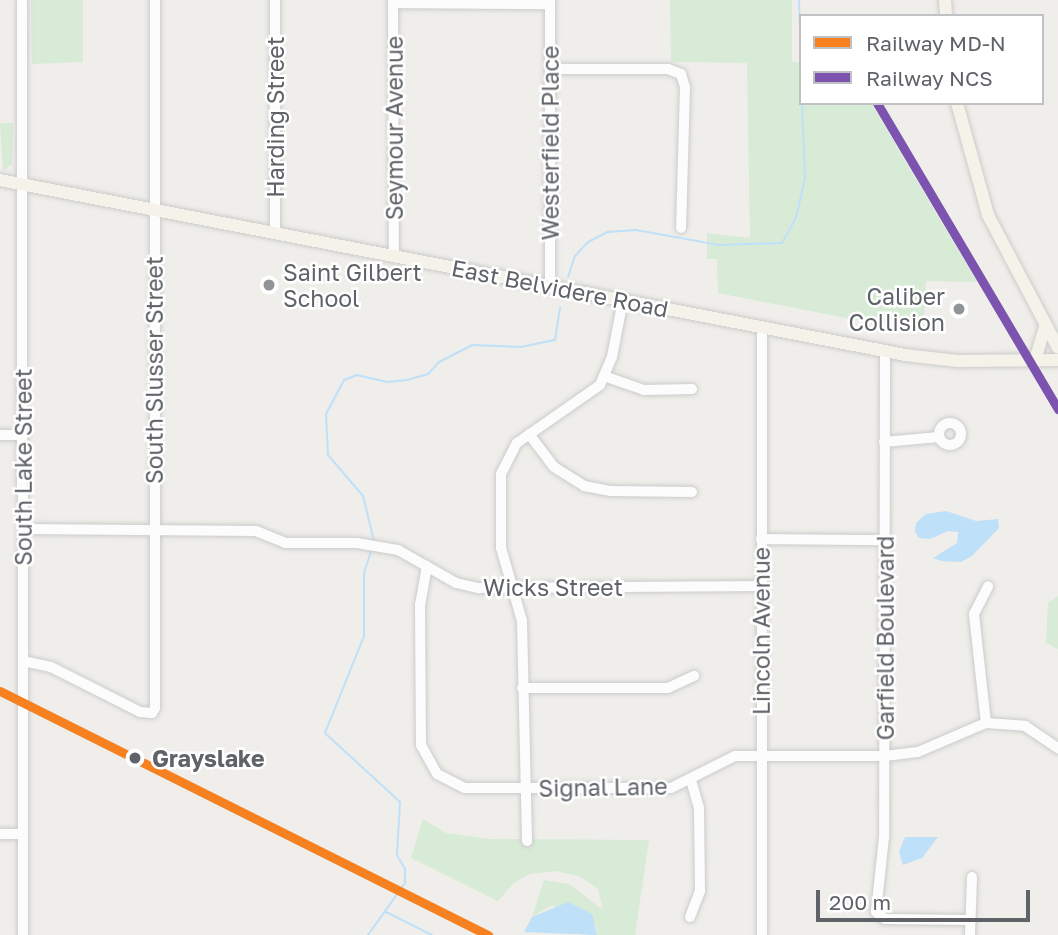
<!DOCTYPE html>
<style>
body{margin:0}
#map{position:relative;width:1058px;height:935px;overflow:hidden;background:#efeeea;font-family:"Golos Text",sans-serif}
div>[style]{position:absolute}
.green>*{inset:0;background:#d8ebd6}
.water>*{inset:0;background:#bfe0f9}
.stream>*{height:2px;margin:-1px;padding:0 1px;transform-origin:1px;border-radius:1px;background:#bfe0f9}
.roads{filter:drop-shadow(0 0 2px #cbcccc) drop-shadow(0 0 2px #cbcccc)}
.minor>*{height:10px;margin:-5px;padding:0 5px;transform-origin:5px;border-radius:5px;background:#fdfcfc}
.minor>.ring{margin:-5px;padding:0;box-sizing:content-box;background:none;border:10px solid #fdfcfc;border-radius:50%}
.major>*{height:12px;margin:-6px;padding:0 6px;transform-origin:6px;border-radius:6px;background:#f4f2e9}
.rail-1>*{height:9px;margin:-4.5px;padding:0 4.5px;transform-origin:4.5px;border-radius:4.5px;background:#f78021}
.rail-2>*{height:9px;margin:-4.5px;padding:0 4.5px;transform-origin:4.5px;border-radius:4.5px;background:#7c53af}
.dots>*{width:19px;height:19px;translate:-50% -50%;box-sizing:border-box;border:4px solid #fff;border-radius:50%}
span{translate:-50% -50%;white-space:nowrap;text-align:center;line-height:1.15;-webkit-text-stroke:5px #fff;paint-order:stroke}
.street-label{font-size:23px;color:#5f6368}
.poi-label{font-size:23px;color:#5f6368}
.left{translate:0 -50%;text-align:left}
.right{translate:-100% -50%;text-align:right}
.stop-label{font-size:23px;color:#5f6368;font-weight:700}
.legend{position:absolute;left:799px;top:14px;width:245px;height:91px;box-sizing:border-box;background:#fff;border:2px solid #bfc1c3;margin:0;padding:9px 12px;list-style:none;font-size:21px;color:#5f6368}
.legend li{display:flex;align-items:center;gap:14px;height:35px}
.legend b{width:35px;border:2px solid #bfc1c3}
.scale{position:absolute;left:816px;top:890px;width:214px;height:32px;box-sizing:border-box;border:4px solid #5f6368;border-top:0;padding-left:9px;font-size:21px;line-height:24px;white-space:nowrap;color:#5f6368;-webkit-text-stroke:5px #fff;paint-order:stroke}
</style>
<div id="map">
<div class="green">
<div style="clip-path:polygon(31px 0,83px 0,83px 62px,32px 64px)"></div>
<div style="clip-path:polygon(670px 0,792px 0,792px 62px,801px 62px,801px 103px,871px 103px,977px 282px,926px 281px,923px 333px,718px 293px,717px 259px,707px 259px,707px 233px,750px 238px,747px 63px,671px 62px)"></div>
<div style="clip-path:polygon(0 123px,13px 123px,12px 164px,3px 171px)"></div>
<div style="clip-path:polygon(1058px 596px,1058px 649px,1046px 643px,1048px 603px)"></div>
<div style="clip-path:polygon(423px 819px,446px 833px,489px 839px,649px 840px,635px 935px,597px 935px,596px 926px,552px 905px,532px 917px,544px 880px,569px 884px,603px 910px,598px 889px,579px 876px,555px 871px,530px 874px,514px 883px,498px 901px,411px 858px)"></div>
</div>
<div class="water">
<div style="clip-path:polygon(946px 511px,976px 521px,998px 519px,999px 528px,972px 556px,961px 562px,942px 561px,933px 558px,957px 543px,958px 532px,948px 531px,930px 539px,919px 538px,915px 532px,916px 523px,926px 514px)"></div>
<div style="clip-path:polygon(905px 837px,938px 837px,922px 858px,903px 865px,899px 852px)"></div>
<div style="clip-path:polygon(568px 902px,592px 914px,597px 935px,524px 932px,532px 917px)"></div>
</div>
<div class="stream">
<div style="left:799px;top:0;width:53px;rotate:87.8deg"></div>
<div style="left:568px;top:277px;width:22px;rotate:-72deg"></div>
<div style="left:575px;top:256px;width:19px;rotate:-47deg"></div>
<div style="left:588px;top:242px;width:22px;rotate:-27deg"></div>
<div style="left:608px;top:232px;width:28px;rotate:-4deg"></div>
<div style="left:636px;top:230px;width:84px;rotate:10.2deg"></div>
<div style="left:719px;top:245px;width:63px;rotate:-1.8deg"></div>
<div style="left:782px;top:243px;width:29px;rotate:-61deg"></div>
<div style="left:796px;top:218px;width:41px;rotate:-77.3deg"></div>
<div style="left:805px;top:178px;width:75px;rotate:-92.3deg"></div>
<div style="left:374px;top:541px;width:46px;rotate:-103.7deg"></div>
<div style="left:363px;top:496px;width:54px;rotate:-130.5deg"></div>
<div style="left:328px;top:455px;width:41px;rotate:-92.8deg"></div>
<div style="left:326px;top:414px;width:38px;rotate:-62deg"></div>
<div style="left:344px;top:380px;width:14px;rotate:-21deg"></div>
<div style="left:357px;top:375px;width:31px;rotate:13deg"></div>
<div style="left:387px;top:382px;width:20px;rotate:-6deg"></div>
<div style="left:407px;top:380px;width:22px;rotate:-16deg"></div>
<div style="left:428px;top:374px;width:16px;rotate:-47deg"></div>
<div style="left:439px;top:362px;width:38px;rotate:-27deg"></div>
<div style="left:473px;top:345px;width:48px;rotate:2.4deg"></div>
<div style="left:521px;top:347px;width:35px;rotate:-12deg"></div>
<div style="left:555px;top:340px;width:33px;rotate:-81deg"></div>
<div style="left:386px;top:912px;width:51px;rotate:26.6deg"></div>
<div style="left:368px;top:935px;width:64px;rotate:-54.6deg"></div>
<div style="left:405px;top:883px;width:14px;rotate:-90deg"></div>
<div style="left:405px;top:869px;width:16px;rotate:-120deg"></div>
<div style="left:397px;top:855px;width:53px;rotate:-86.8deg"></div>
<div style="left:400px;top:802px;width:102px;rotate:-137.4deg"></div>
<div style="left:325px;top:733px;width:105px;rotate:-68.1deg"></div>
<div style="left:364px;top:636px;width:63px;rotate:-90deg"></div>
<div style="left:364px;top:573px;width:23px;rotate:-72deg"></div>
</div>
<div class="roads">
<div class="minor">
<div style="left:22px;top:0;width:935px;rotate:89.94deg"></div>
<div style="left:275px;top:0;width:233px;rotate:90deg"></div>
<div style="left:393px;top:0;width:256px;rotate:89.8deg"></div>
<div style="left:550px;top:0;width:286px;rotate:90deg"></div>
<div style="left:393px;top:3px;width:157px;rotate:0.4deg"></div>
<div style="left:550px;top:69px;width:118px"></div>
<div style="left:668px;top:69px;width:14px;rotate:21deg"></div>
<div style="left:681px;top:74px;width:14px;rotate:73deg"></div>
<div style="left:685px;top:87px;width:141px;rotate:91.6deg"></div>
<div style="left:885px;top:352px;width:485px;rotate:90.1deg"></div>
<div style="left:884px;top:837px;width:75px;rotate:96.1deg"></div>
<div style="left:876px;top:912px;width:11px;rotate:38deg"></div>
<div style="left:885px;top:919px;width:85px;rotate:0.7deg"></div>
<div style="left:604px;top:376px;width:42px;rotate:19.3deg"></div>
<div style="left:644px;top:390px;width:48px;rotate:-1.2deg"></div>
<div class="ring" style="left:939px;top:423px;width:12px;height:12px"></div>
<div style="left:529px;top:434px;width:41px;rotate:52.9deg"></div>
<div style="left:554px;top:467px;width:36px;rotate:32deg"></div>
<div style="left:584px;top:486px;width:26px;rotate:11deg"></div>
<div style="left:610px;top:491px;width:82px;rotate:0.7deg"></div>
<div style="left:0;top:435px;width:23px"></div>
<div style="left:884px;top:442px;width:55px;rotate:-5.2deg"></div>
<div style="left:23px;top:529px;width:233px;rotate:0.5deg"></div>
<div style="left:256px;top:531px;width:31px;rotate:22deg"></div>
<div style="left:285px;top:543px;width:72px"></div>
<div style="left:357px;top:543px;width:42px;rotate:9.7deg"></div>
<div style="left:398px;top:550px;width:67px;rotate:29.6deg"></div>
<div style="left:456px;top:583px;width:23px;rotate:13deg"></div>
<div style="left:478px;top:588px;width:283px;rotate:-0.4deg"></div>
<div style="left:761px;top:539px;width:124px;rotate:0.5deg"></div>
<div style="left:427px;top:566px;width:39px;rotate:100deg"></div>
<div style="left:420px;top:604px;width:141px;rotate:89.6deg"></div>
<div style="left:421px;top:745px;width:33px;rotate:61deg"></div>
<div style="left:437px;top:774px;width:31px;rotate:27deg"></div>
<div style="left:465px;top:788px;width:206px"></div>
<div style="left:671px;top:788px;width:72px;rotate:-26.6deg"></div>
<div style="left:735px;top:756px;width:150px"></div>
<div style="left:885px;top:756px;width:33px;rotate:-7deg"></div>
<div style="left:918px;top:752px;width:74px;rotate:-23.1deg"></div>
<div style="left:986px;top:723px;width:39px;rotate:4deg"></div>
<div style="left:1025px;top:726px;width:40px;rotate:34deg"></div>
<div style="left:23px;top:661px;width:29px;rotate:12deg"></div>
<div style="left:51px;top:667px;width:100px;rotate:26.8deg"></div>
<div style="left:140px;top:712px;width:12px;rotate:5deg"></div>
<div style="left:152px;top:713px;width:6px;rotate:-59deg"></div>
<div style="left:155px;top:708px;width:708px;rotate:-90deg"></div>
<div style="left:522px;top:688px;width:146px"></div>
<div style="left:668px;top:688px;width:29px;rotate:-25deg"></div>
<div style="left:986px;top:723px;width:110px;rotate:-96.3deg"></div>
<div style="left:974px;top:614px;width:31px;rotate:-63deg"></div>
<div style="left:0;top:834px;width:23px"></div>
<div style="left:527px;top:841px;width:220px;rotate:-91.3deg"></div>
<div style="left:522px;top:621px;width:76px;rotate:-106deg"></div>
<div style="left:501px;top:548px;width:74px;rotate:-90deg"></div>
<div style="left:501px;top:474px;width:35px;rotate:-63deg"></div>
<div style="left:517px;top:443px;width:101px;rotate:-34.9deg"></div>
<div style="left:600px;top:385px;width:30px;rotate:-67deg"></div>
<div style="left:612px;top:357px;width:58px;rotate:-79.1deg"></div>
<div style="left:690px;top:917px;width:28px;rotate:-69deg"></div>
<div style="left:700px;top:891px;width:83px;rotate:-90.7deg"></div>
<div style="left:699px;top:808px;width:29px;rotate:-106deg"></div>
<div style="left:762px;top:935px;width:608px;rotate:-90deg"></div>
<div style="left:970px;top:935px;width:58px;rotate:-88deg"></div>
</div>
<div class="major">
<div style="left:945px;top:0;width:16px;rotate:86deg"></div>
<div style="left:957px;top:103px;width:116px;rotate:74.5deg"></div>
<div style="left:988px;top:215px;width:150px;rotate:62.2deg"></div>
<div style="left:0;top:180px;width:922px;rotate:10.94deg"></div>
<div style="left:905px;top:355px;width:53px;rotate:6.5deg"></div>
<div style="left:958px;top:361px;width:100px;rotate:-0.6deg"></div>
<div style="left:1035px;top:360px;width:34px;rotate:-73deg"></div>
</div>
</div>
<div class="rail-1">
<div style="left:0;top:691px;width:546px;rotate:26.57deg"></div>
</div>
<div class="rail-2">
<div style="left:877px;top:103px;width:356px;rotate:59.4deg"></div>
</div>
<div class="dots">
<div style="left:269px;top:285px;background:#919496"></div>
<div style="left:959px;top:309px;background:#919496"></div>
<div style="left:135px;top:758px;background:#5f6368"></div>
</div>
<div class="street-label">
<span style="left:275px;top:117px;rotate:-90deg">Harding Street</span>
<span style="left:394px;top:128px;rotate:-90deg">Seymour Avenue</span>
<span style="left:550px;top:143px;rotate:-90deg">Westerfield Place</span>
<span style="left:560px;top:288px;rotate:11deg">East Belvidere Road</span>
<span style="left:154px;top:370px;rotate:-90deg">South Slusser Street</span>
<span style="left:23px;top:467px;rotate:-90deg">South Lake Street</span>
<span style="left:553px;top:587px">Wicks Street</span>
<span style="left:761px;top:631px;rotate:-90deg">Lincoln Avenue</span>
<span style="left:885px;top:638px;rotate:-90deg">Garfield Boulevard</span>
<span style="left:603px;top:787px;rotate:-1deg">Signal Lane</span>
</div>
<div class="poi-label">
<span class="left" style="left:283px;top:285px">Saint Gilbert<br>School</span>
<span class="right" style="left:945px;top:309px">Caliber<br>Collision</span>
</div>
<div class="stop-label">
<span class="left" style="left:152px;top:758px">Grayslake</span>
</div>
<ul class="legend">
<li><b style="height:9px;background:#f78021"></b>Railway MD-N</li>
<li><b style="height:9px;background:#7c53af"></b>Railway NCS</li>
</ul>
<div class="scale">200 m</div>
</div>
